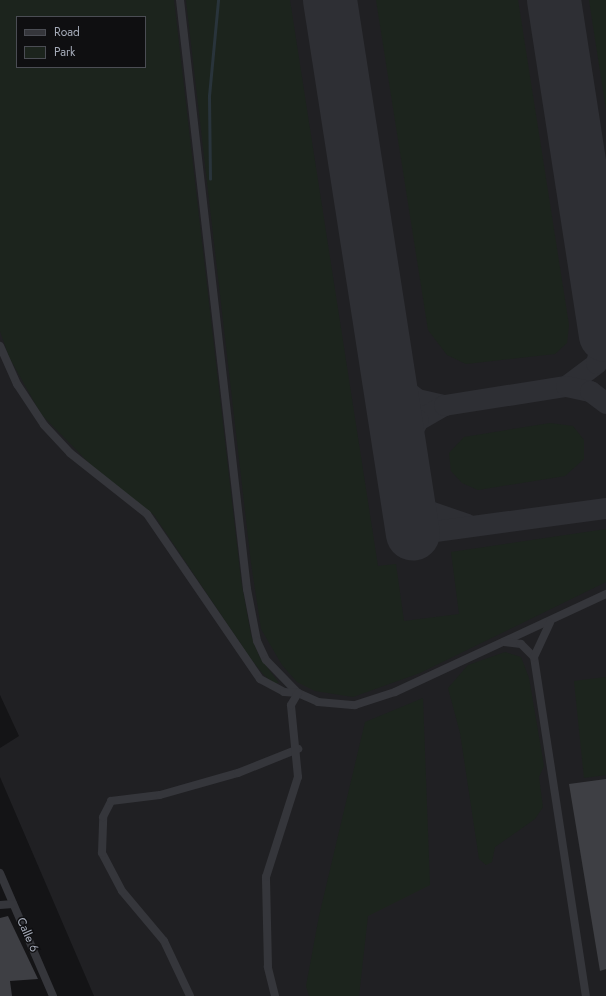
<!DOCTYPE html>
<style>
body{margin:0}
#map{position:relative;width:606px;height:996px;overflow:hidden;background:#141416;font-family:Jost,sans-serif}
div>[style]{position:absolute}
.built>*{inset:0;background:#202023}
.green>*{inset:0;background:#1c241d}
.stream>*{height:2.5px;margin:-1.25px;padding:0 1.25px;transform-origin:1.25px;border-radius:1.25px;background:#29343b}
.taxiway>*{height:21px;margin:-10.5px;padding:0 10.5px;transform-origin:10.5px;border-radius:10.5px;background:#2e2f34}
.runway>*{height:54px;margin:-27px;padding:0 27px;transform-origin:27px;border-radius:27px;background:#2e2f34}
.building>*{inset:0;background:#3e3f44}
.minor>*{height:8px;margin:-4px;padding:0 4px;transform-origin:4px;border-radius:4px;background:#35363b}
span{translate:-50% -50%;white-space:nowrap;text-align:center;line-height:1.15;-webkit-text-stroke:3px #0f0f11;paint-order:stroke}
.street-label{font-size:12px;color:#a5abb8}
.legend{position:absolute;left:16px;top:16px;width:130px;height:52px;box-sizing:border-box;background:#0f0f11;border:1px solid #4b4d54;margin:0;padding:5px 7px;list-style:none;font-size:12px;color:#a5abb8}
.legend li{display:flex;align-items:center;gap:8px;height:20px}
.legend b{width:20px;border:1px solid #4b4d54}
</style>
<div id="map">
<div class="built">
<div style="clip-path:polygon(evenodd,0 0,606px 0,606px 996px,94px 996px,0 777px,0 748px,19px 736px,0 695px,0 0,17px 17px,145px 17px,145px 67px,17px 67px,17px 17px)"></div>
</div>
<div class="green">
<div style="clip-path:polygon(evenodd,0 0,174px 0,241px 580px,251px 635px,259px 656px,279px 683px,273px 683px,263px 674px,251px 659px,154px 515px,96px 470px,41px 414px,9px 357px,0 331px,0 0,17px 17px,145px 17px,145px 67px,17px 67px,17px 17px)"></div>
<div style="clip-path:polygon(186px 0,290px 0,378px 566px,396px 564px,404px 621px,459px 614px,451px 552px,606px 529px,606px 582px,420px 673px,353px 697px,315px 691px,297px 682px,282px 665px,261px 629px,251px 563px)"></div>
<div style="clip-path:polygon(376px 0,518px 0,569px 325px,567px 343px,555px 354px,466px 364px,447px 355px,428px 330px)"></div>
<div style="clip-path:polygon(589px 0,606px 0,606px 110px)"></div>
<div style="clip-path:polygon(550px 423px,573px 426px,584px 440px,584px 459px,565px 476px,478px 490px,462px 483px,451px 471px,449px 453px,464px 437px)"></div>
<div style="clip-path:polygon(505px 652px,521px 657px,529px 678px,544px 766px,539px 777px,543px 807px,535px 819px,495px 847px,492px 862px,486px 865px,479px 859px,460px 733px,448px 688px,468px 665px)"></div>
<div style="clip-path:polygon(606px 677px,606px 775px,584px 778px,574px 681px)"></div>
<div style="clip-path:polygon(423px 698px,430px 885px,368px 916px,359px 996px,309px 996px,306px 986px,319px 916px,365px 722px)"></div>
</div>
<div class="stream">
<div style="left:210px;top:179px;width:83px;rotate:-90.7deg"></div>
<div style="left:209px;top:96px;width:96px;rotate:-84.6deg"></div>
</div>
<div class="taxiway">
<div style="left:389px;top:377px;width:36px;rotate:38deg"></div>
<div style="left:417px;top:399px;width:28px;rotate:13deg"></div>
<div style="left:444px;top:405px;width:30px;rotate:150deg"></div>
<div style="left:418px;top:420px;width:37px;rotate:119deg"></div>
<div style="left:566px;top:386px;width:38px;rotate:-37deg"></div>
<div style="left:596px;top:363px;width:36px;rotate:-76deg"></div>
<div style="left:444px;top:405px;width:123px;rotate:-8.9deg"></div>
<div style="left:566px;top:386px;width:25px;rotate:12deg"></div>
<div style="left:590px;top:391px;width:20px;rotate:37deg"></div>
<div style="left:406px;top:488px;width:33px;rotate:45deg"></div>
<div style="left:429px;top:511px;width:40px;rotate:18.9deg"></div>
<div style="left:413px;top:534px;width:195px;rotate:-7.7deg"></div>
</div>
<div class="runway">
<div style="left:330px;top:0;width:540px;rotate:81.17deg"></div>
<div style="left:554px;top:0;width:339px;rotate:81.2deg"></div>
</div>
<div class="building">
<div style="clip-path:polygon(606px 779px,606px 969px,600px 971px,569px 784px)"></div>
<div style="clip-path:polygon(8px 916px,38px 979px,10px 981px,12px 996px,0 996px,0 918px)"></div>
</div>
<div class="minor">
<div style="left:180px;top:0;width:593px;rotate:83.51deg"></div>
<div style="left:247px;top:589px;width:53px;rotate:79.1deg"></div>
<div style="left:257px;top:641px;width:21px;rotate:65deg"></div>
<div style="left:266px;top:660px;width:46px;rotate:45.9deg"></div>
<div style="left:298px;top:693px;width:22px;rotate:24deg"></div>
<div style="left:318px;top:702px;width:37px;rotate:5deg"></div>
<div style="left:355px;top:705px;width:42px;rotate:-18deg"></div>
<div style="left:395px;top:692px;width:233px;rotate:-24.9deg"></div>
<div style="left:0;top:346px;width:42px;rotate:65.9deg"></div>
<div style="left:17px;top:384px;width:49px;rotate:56.6deg"></div>
<div style="left:44px;top:425px;width:38px;rotate:47deg"></div>
<div style="left:70px;top:453px;width:98px;rotate:38.4deg"></div>
<div style="left:147px;top:514px;width:200px;rotate:55.6deg"></div>
<div style="left:260px;top:679px;width:27px;rotate:28deg"></div>
<div style="left:284px;top:692px;width:14px;rotate:4deg"></div>
<div style="left:504px;top:642px;width:17px;rotate:7deg"></div>
<div style="left:521px;top:644px;width:18px;rotate:45deg"></div>
<div style="left:534px;top:657px;width:343px;rotate:81.3deg"></div>
<div style="left:534px;top:657px;width:38px;rotate:-65deg"></div>
<div style="left:0;top:873px;width:134px;rotate:66.7deg"></div>
<div style="left:0;top:905px;width:13px;rotate:-4deg"></div>
<div style="left:190px;top:996px;width:61px;rotate:-115.3deg"></div>
<div style="left:164px;top:941px;width:65px;rotate:-130deg"></div>
<div style="left:122px;top:891px;width:43px;rotate:-117.8deg"></div>
<div style="left:102px;top:853px;width:36px;rotate:-88deg"></div>
<div style="left:103px;top:817px;width:18px;rotate:-63deg"></div>
<div style="left:111px;top:801px;width:49px;rotate:-7deg"></div>
<div style="left:160px;top:795px;width:81px;rotate:-15.8deg"></div>
<div style="left:238px;top:773px;width:65px;rotate:-21.8deg"></div>
<div style="left:275px;top:996px;width:30px;rotate:-104deg"></div>
<div style="left:268px;top:967px;width:90px;rotate:-91.3deg"></div>
<div style="left:266px;top:877px;width:105px;rotate:-72.3deg"></div>
<div style="left:298px;top:777px;width:72px;rotate:-95.6deg"></div>
<div style="left:291px;top:705px;width:14px;rotate:-60deg"></div>
</div>
<div class="street-label">
<span style="left:27px;top:935px;rotate:66deg">Calle 6</span>
</div>
<ul class="legend">
<li><b style="height:5px;background:#35363b"></b>Road</li>
<li><b style="height:11px;background:#1c241d"></b>Park</li>
</ul>
</div>
